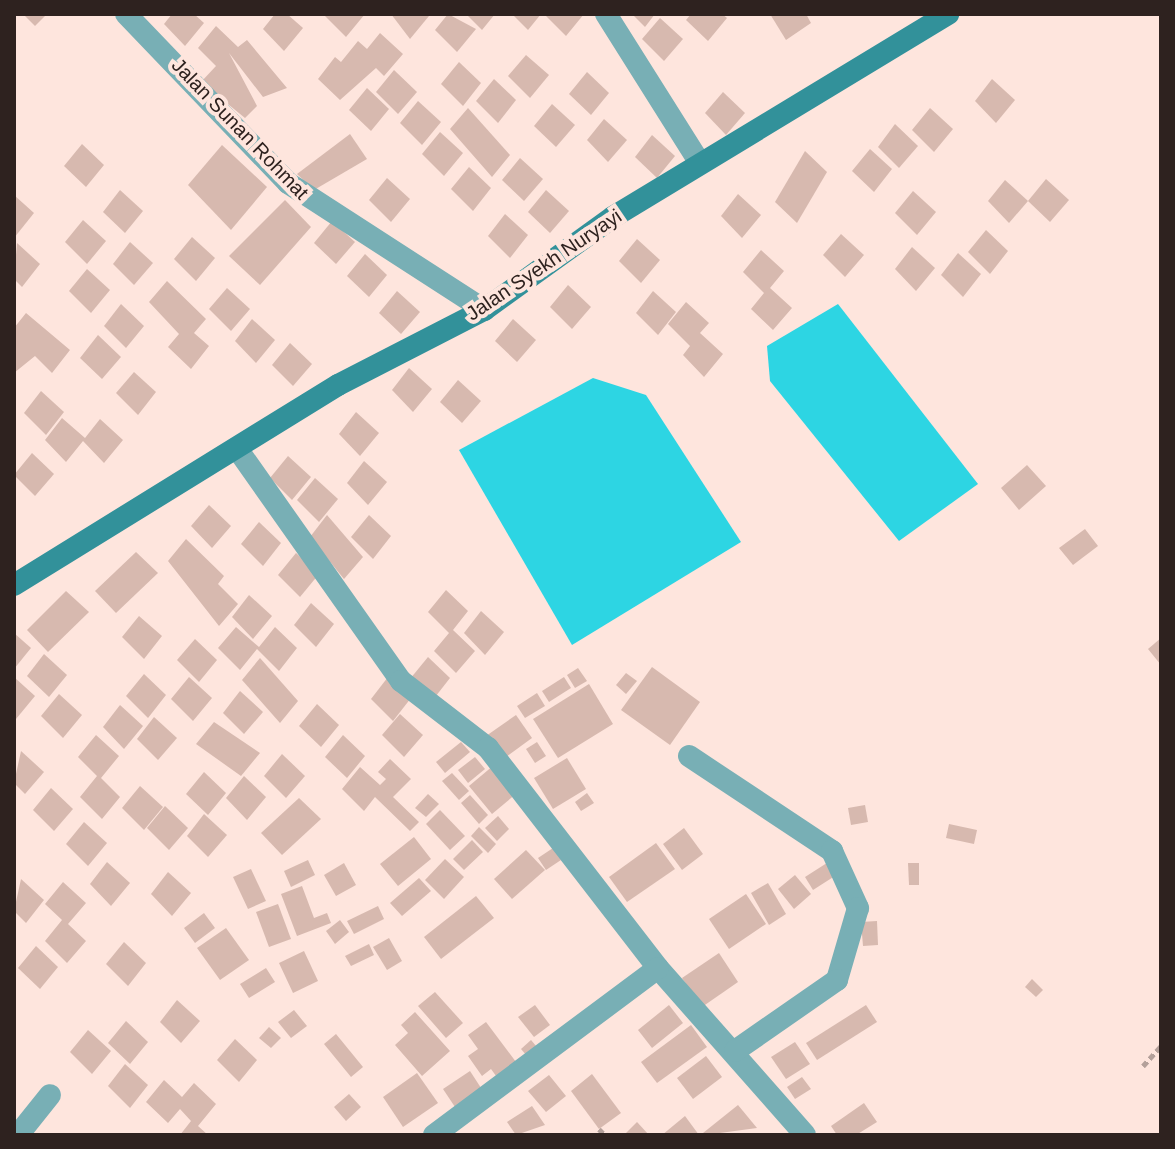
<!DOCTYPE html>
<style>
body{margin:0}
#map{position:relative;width:1175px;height:1149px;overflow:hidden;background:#fee5dd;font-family:Arial,sans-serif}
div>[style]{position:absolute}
.water>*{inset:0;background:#2dd5e3}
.building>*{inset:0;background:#d7b9af}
.path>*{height:5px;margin-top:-2.5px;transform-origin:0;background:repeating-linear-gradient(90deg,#b4a09a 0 6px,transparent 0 10px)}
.minor>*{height:22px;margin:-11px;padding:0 11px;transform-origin:11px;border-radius:11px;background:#78afb5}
.secondary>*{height:22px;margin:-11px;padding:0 11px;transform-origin:11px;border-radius:11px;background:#32919a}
span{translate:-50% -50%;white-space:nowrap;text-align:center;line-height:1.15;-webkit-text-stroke:8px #fee5dd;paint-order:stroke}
.street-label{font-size:20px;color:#2e221f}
.frame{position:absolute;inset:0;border:16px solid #2e221f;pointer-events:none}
</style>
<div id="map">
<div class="water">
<div style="clip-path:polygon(838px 304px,978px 484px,899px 541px,770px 381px,767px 346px)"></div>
<div style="clip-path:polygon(593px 378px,646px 395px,741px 542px,572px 645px,459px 450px)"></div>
</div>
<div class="building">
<div style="clip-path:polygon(23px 14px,47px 14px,35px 26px)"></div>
<div style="clip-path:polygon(172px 14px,194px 14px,204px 23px,185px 46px,164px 24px)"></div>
<div style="clip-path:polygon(275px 14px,287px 14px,303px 28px,284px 51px,263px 29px)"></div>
<div style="clip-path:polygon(323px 14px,365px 14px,346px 37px)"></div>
<div style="clip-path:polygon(391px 14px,426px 14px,429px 16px,410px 39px)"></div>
<div style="clip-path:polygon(448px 14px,476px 29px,457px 52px,435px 30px)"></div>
<div style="clip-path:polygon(466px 14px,495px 14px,482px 30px)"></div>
<div style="clip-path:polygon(512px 14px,541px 14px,528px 30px)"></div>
<div style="clip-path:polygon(544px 14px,584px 14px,566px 36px)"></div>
<div style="clip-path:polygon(632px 14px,655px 14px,645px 27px)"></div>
<div style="clip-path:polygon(691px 14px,722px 14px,727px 18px,708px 41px,686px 20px)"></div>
<div style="clip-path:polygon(770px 14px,806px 14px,811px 23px,786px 40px)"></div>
<div style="clip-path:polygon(660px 18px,683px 39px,664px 61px,642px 39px)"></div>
<div style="clip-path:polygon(216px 26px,238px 47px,247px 40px,287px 88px,263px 97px,229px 53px,257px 106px,245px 118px,201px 82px,216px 66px,198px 48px)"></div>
<div style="clip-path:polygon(380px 33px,403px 54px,384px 76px,376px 68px,340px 100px,318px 79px,335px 57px,341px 62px,358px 41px,367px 49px)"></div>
<div style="clip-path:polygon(526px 55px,549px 75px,530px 98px,508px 76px)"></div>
<div style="clip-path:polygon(459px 62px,481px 83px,463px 106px,441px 84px)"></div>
<div style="clip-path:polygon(394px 70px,417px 92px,398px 114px,376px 92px)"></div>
<div style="clip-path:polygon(587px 72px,609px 93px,591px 115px,569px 94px)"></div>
<div style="clip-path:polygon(494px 79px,516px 100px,498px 123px,476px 101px)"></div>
<div style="clip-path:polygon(992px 79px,1015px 100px,996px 123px,975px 101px)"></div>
<div style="clip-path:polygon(367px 88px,389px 109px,371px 131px,349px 110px)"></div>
<div style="clip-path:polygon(723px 92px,745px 113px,726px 135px,705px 113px)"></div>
<div style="clip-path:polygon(418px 101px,441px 122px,422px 145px,400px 123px)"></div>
<div style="clip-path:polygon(552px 104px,575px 125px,556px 147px,534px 126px)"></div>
<div style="clip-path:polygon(468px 108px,510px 155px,492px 177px,450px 129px)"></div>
<div style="clip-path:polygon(930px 108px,953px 129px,934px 152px,912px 130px)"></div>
<div style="clip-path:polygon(604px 119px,627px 140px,608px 162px,587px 140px)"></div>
<div style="clip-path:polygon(895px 124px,918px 146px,899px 168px,878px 147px)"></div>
<div style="clip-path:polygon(440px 132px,463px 153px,444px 176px,422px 154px)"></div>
<div style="clip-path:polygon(350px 134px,367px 159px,314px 190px,297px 174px)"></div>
<div style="clip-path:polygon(652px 135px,675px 156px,657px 178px,635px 157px)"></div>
<div style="clip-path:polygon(82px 144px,104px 165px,86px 187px,64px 166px)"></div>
<div style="clip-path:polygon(222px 145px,267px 187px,231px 230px,188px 185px)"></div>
<div style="clip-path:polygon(870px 149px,892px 169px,874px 192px,852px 171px)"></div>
<div style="clip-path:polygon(805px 151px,827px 172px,797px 223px,775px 202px)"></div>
<div style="clip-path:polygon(520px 158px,543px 179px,524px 201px,502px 180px)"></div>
<div style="clip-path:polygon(469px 167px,491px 188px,473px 211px,451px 189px)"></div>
<div style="clip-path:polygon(387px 178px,410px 199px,391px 222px,369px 200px)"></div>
<div style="clip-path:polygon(1046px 179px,1069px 200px,1050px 222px,1028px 201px)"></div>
<div style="clip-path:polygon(1005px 180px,1028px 201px,1009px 223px,988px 201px)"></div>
<div style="clip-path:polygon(120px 190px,143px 211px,125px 233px,103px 212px)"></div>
<div style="clip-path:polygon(546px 190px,569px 211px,550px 233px,528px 212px)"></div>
<div style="clip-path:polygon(913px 191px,936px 212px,917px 235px,895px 213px)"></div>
<div style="clip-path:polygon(738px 194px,761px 215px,742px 238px,721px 216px)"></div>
<div style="clip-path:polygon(14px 195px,34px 213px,14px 238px)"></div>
<div style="clip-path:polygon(285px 200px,311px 227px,260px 285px,229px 256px)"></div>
<div style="clip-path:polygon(505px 214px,528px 235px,510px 258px,488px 236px)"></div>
<div style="clip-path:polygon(83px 220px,106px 241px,87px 264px,65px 242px)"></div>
<div style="clip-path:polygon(332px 221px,355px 242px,336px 264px,314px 243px)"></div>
<div style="clip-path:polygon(986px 230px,1008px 251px,990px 274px,968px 252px)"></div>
<div style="clip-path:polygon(841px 234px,864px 255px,845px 277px,823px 255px)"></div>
<div style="clip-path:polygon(192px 237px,215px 258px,196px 281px,174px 259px)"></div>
<div style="clip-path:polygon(637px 239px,660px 260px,641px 283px,619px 261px)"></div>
<div style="clip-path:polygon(130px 242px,153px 263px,134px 285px,113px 264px)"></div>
<div style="clip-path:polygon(17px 243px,40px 264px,22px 287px,14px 279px)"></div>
<div style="clip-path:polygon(912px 247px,935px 268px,916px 291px,895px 269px)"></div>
<div style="clip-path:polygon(761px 250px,784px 271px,770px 288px,792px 308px,773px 330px,751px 309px,764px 293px,743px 272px)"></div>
<div style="clip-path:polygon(958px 253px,981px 274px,963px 297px,941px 275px)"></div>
<div style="clip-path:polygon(365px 254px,387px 275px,369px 297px,347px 276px)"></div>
<div style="clip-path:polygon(87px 269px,110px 290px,91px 313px,69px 291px)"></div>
<div style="clip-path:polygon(167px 281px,206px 319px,194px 333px,209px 346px,191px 369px,168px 347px,179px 334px,149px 302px)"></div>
<div style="clip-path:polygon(568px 285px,591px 307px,572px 329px,550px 307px)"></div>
<div style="clip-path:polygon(227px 288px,250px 309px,231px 331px,209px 309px)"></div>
<div style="clip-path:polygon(397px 291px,420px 312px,401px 334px,379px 313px)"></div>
<div style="clip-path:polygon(653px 291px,676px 312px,658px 335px,636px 313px)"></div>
<div style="clip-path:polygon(686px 302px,709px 323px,700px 333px,723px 354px,704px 377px,683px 355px,690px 346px,668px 324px)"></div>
<div style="clip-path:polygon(121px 304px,144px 326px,126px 348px,104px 326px)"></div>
<div style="clip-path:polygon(26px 313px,70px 350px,52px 373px,35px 356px,14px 373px,14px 328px)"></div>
<div style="clip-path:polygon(252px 319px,275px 340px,256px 363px,235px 341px)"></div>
<div style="clip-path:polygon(513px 319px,536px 340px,517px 362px,495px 341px)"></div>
<div style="clip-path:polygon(98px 335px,121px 357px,102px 379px,80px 358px)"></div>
<div style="clip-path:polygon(290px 343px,312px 364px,293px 386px,272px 365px)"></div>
<div style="clip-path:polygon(409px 368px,432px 389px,413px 412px,392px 390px)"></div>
<div style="clip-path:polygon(134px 372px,156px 392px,138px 415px,116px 393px)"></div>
<div style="clip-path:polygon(458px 380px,481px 401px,462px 423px,440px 402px)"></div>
<div style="clip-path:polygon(41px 391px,64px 412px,46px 435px,24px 413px)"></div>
<div style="clip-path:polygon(356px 412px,379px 433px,360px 456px,339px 434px)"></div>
<div style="clip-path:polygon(62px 418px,85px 438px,100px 419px,123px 440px,104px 463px,83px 441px,66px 462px,45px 440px)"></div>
<div style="clip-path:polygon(32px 453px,54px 474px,35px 496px,14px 475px)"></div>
<div style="clip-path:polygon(288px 456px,311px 477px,292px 500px,270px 478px)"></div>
<div style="clip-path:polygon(364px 461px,387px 482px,368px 505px,347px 483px)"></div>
<div style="clip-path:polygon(1027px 465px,1046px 486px,1019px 510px,1001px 488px)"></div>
<div style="clip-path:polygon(315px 478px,338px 499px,319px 522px,297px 500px)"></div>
<div style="clip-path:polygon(209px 505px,231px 526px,212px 548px,191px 526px)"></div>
<div style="clip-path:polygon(327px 515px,363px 557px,344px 579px,310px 537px)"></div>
<div style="clip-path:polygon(369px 515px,391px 536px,373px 559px,351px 537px)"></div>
<div style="clip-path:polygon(259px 522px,281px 543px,263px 566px,241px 544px)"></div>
<div style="clip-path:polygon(1085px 529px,1098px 546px,1073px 565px,1059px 548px)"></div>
<div style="clip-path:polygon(186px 539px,224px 576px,218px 584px,238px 604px,219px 626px,168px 561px)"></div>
<div style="clip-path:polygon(136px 552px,158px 573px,116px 613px,95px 591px)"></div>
<div style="clip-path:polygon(296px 553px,319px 574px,300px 597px,278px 575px)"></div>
<div style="clip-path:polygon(446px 590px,468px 611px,453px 630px,475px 651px,456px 673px,434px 651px,449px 633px,428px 612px)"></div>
<div style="clip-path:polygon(66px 591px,89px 612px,48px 652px,27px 630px)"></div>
<div style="clip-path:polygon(249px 595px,272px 616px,253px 639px,232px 617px)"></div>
<div style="clip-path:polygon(311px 603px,334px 624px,316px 647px,294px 625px)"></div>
<div style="clip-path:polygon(481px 611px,504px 632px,485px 655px,464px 633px)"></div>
<div style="clip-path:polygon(139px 616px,162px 636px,144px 659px,122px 637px)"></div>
<div style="clip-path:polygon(236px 627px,259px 647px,275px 627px,297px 648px,279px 671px,257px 649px,240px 670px,218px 648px)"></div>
<div style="clip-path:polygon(14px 633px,31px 648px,14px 669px)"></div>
<div style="clip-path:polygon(1161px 638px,1161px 665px,1148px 649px)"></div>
<div style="clip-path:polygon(195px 639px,217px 660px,199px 682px,177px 660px)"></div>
<div style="clip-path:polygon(44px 654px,67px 675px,49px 697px,27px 676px)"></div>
<div style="clip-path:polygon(428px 657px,450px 678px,432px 701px,410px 679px)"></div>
<div style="clip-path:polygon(260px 658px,298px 701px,280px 723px,242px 680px)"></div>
<div style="clip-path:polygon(652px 667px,700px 702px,670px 745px,621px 710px)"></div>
<div style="clip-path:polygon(578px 668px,587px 681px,575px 688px,567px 675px)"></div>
<div style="clip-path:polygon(626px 673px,637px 681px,626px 694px,616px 685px)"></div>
<div style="clip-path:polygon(144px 674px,166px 695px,148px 718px,126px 696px)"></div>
<div style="clip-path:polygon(14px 677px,35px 696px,16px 719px,14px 717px)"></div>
<div style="clip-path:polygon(189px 677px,212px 698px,193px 721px,171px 699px)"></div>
<div style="clip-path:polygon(388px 677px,411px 698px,393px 721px,371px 699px)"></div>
<div style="clip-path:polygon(564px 677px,571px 688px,549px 702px,542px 691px)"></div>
<div style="clip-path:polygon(589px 684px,613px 724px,558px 758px,533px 719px)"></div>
<div style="clip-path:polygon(240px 691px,263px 712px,244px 734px,223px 713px)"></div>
<div style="clip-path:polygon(537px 693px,545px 706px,525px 718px,517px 706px)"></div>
<div style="clip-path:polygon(59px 694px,82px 715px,63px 738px,41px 716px)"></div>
<div style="clip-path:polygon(317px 704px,339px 725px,321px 747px,299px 726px)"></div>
<div style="clip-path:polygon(120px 705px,143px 726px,124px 749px,103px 727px)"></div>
<div style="clip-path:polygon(400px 714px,423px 735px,404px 757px,382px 735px)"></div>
<div style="clip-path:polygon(516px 715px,532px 738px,503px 759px,486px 736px)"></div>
<div style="clip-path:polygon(154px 717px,177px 738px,158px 760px,137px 739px)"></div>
<div style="clip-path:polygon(214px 722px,260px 753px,241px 776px,196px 744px)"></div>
<div style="clip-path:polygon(96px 735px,119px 756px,101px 778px,120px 797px,102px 819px,80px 797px,97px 776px,78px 757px)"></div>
<div style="clip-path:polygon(343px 735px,365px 756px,347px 778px,325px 757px)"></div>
<div style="clip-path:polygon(461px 742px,470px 752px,445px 773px,436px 762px)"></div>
<div style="clip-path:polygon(537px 742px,546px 756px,535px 763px,526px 749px)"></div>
<div style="clip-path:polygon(21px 751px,44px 772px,25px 794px,14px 783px)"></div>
<div style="clip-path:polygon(282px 754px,305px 776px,286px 798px,264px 776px)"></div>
<div style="clip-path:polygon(475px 757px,485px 769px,468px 783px,458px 770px)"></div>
<div style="clip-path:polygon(567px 758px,586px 789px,553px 809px,534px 778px)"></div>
<div style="clip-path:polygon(390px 759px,411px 779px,393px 797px,419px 822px,410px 831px,375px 797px,364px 811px,342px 789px,360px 767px,380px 785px,386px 779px,378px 772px)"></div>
<div style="clip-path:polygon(494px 765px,517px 793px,492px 814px,469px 786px)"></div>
<div style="clip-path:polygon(204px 772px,226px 793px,208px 815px,186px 794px)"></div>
<div style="clip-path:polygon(452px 773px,469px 791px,459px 800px,442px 781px)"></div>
<div style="clip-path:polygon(244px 776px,266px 797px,247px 820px,226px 798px)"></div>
<div style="clip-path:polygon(140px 786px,163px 807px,144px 830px,122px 808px)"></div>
<div style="clip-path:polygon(51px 788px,73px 809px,54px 831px,33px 810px)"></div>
<div style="clip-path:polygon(587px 793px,594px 803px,581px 811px,575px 802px)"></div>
<div style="clip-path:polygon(428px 794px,439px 804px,426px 817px,415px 808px)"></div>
<div style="clip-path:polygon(470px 795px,488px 815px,479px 824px,461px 803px)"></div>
<div style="clip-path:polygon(299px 798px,321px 819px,282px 855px,261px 833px)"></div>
<div style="clip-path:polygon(865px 805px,868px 822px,851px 825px,848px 808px)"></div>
<div style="clip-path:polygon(165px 806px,188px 828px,169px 850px,147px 828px)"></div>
<div style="clip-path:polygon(440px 810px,465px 836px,450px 850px,426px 824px)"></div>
<div style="clip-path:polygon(204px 814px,227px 835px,208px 857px,187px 836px)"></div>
<div style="clip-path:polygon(498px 816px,509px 829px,497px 841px,485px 828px)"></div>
<div style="clip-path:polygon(84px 822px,107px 843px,88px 866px,66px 844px)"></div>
<div style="clip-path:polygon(949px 824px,977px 830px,974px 844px,946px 838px)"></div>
<div style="clip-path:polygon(479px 827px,496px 844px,488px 853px,471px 836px)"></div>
<div style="clip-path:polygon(684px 828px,703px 854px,682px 870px,663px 844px)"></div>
<div style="clip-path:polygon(414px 837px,431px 859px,398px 886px,380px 864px)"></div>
<div style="clip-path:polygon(472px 840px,483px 852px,464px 870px,453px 859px)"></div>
<div style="clip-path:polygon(656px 843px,675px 869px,627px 902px,609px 877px)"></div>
<div style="clip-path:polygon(553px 848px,561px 860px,546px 870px,538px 858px)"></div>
<div style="clip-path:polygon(526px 850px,545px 870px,512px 899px,494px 879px)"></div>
<div style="clip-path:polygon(445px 859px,464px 877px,444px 899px,425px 880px)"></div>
<div style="clip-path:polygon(308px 860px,315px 875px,291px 887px,284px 871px)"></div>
<div style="clip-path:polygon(830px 861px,838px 874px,813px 890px,805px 877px)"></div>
<div style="clip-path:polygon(107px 862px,130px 883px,111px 906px,90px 884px)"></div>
<div style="clip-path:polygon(344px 863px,356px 885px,336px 896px,324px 875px)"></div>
<div style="clip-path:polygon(908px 863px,919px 863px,919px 885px,909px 885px)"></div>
<div style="clip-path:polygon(251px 869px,266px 901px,248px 909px,233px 877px)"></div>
<div style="clip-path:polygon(168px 872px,191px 893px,172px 916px,151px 894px)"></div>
<div style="clip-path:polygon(795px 875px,811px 894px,794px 909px,778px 889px)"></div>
<div style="clip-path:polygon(419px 878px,431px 891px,402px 916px,390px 903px)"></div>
<div style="clip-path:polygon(21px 879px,44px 900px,26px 923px,14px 911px)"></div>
<div style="clip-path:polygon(63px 882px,86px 903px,68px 924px,86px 941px,67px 963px,45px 941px,62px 920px,45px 904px)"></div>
<div style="clip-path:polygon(768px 883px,786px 914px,769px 925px,751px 893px)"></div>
<div style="clip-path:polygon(302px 886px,314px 918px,327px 913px,331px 923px,297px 936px,281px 894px)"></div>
<div style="clip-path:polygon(746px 894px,766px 924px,729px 949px,709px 919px)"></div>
<div style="clip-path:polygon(476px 896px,494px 918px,441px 959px,424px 937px)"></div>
<div style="clip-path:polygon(278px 904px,291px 939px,269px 947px,256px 912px)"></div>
<div style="clip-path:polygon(378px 906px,384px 919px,354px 934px,347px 921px)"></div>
<div style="clip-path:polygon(204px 913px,215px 928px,195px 943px,184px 928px)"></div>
<div style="clip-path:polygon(340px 920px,349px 932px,335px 944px,326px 931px)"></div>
<div style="clip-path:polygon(877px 921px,878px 945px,863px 946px,861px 922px)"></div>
<div style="clip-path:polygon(226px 928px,249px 960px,220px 980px,197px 948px)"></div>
<div style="clip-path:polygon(389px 938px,402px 961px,387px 970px,373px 947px)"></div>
<div style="clip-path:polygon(124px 942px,146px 963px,128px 986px,106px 964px)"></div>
<div style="clip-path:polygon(369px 944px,374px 955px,351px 966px,345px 956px)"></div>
<div style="clip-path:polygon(36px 946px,58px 967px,40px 989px,18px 968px)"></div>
<div style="clip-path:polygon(304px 951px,318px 981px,293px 993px,279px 963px)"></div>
<div style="clip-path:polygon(719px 953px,738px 982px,702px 1007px,682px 978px)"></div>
<div style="clip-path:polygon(266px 968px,275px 982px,249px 998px,240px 984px)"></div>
<div style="clip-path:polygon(1032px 979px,1043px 990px,1036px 997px,1025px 987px)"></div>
<div style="clip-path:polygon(435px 992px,463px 1023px,446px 1038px,418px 1006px)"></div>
<div style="clip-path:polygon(177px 1000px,200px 1021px,181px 1043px,160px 1022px)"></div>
<div style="clip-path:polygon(535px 1005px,550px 1025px,534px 1037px,518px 1017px)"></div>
<div style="clip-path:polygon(669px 1005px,683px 1023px,652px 1048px,638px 1030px)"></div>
<div style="clip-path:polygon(866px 1005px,877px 1022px,817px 1060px,806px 1043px)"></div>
<div style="clip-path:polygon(294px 1010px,307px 1026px,291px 1038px,278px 1022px)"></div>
<div style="clip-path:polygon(415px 1012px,450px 1051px,422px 1076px,395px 1045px,408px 1033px,401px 1025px)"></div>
<div style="clip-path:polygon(126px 1021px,148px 1042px,130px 1064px,108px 1043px)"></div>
<div style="clip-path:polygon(486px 1022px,519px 1066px,499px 1080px,491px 1069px,482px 1076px,468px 1056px,478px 1049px,468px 1035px)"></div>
<div style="clip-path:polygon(691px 1025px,707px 1047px,657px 1083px,641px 1062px)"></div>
<div style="clip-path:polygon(269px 1027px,281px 1038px,271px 1048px,259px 1038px)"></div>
<div style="clip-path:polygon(88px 1030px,111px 1051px,92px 1074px,70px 1052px)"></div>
<div style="clip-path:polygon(336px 1034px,363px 1067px,351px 1077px,324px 1044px)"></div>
<div style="clip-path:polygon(235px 1039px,257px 1060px,239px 1082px,217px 1060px)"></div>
<div style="clip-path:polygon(531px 1040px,542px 1053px,532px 1062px,521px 1049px)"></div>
<div style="clip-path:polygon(795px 1042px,810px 1064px,786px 1079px,771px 1057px)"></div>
<div style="clip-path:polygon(706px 1056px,722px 1077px,693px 1099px,677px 1078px)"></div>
<div style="clip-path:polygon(125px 1064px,148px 1085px,130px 1108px,108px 1086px)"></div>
<div style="clip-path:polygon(470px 1071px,483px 1091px,457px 1110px,443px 1089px)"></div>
<div style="clip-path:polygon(417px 1073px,438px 1103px,403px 1127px,383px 1097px)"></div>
<div style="clip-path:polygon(592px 1074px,621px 1113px,599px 1129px,571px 1091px)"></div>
<div style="clip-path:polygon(549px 1075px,566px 1096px,546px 1112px,528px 1091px)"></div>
<div style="clip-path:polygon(802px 1077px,811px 1089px,795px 1099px,787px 1087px)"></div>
<div style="clip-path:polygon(164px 1080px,182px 1097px,194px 1083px,216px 1104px,198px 1126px,208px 1135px,180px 1135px,191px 1121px,180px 1109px,168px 1123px,146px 1102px)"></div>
<div style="clip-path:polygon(349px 1094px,361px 1107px,346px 1121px,334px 1107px)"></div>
<div style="clip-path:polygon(864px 1103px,877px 1122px,856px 1135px,837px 1135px,831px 1126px)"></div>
<div style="clip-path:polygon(738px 1105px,757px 1128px,705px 1135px,703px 1133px)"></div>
<div style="clip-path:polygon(532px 1106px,545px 1125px,516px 1135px,507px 1122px)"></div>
<div style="clip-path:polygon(685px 1116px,699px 1135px,662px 1135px)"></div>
<div style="clip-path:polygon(637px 1122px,649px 1135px,626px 1133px)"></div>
</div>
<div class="path">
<div style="left:1143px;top:1066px;width:27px;rotate:-48deg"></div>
<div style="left:599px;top:1129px;width:8px;rotate:45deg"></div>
</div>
<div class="minor">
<div style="left:126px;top:14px;width:234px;rotate:46.2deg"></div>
<div style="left:288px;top:183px;width:234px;rotate:32.9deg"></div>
<div style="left:606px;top:14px;width:176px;rotate:57.8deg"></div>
<div style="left:238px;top:450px;width:283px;rotate:54.8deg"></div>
<div style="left:401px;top:681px;width:110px;rotate:37.6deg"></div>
<div style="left:488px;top:748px;width:278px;rotate:52.3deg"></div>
<div style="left:658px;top:968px;width:222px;rotate:48.6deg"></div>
<div style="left:689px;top:756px;width:172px;rotate:33.6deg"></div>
<div style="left:832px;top:851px;width:63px;rotate:65.5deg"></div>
<div style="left:858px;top:908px;width:75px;rotate:106.3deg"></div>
<div style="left:837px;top:980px;width:124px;rotate:145.2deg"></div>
<div style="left:18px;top:1135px;width:51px;rotate:-51.3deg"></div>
<div style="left:434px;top:1135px;width:279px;rotate:-36.7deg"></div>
</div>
<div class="secondary">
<div style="left:14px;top:585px;width:381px;rotate:-31.7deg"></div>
<div style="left:338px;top:385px;width:164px;rotate:-27.2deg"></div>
<div style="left:484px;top:310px;width:159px;rotate:-35.8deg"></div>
<div style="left:613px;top:217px;width:392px;rotate:-31.2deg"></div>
</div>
<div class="street-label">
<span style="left:240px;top:129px;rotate:46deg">Jalan Sunan Rohmat</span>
<span style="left:544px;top:265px;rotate:-34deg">Jalan Syekh Nuryayi</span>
</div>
<div class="frame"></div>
</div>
